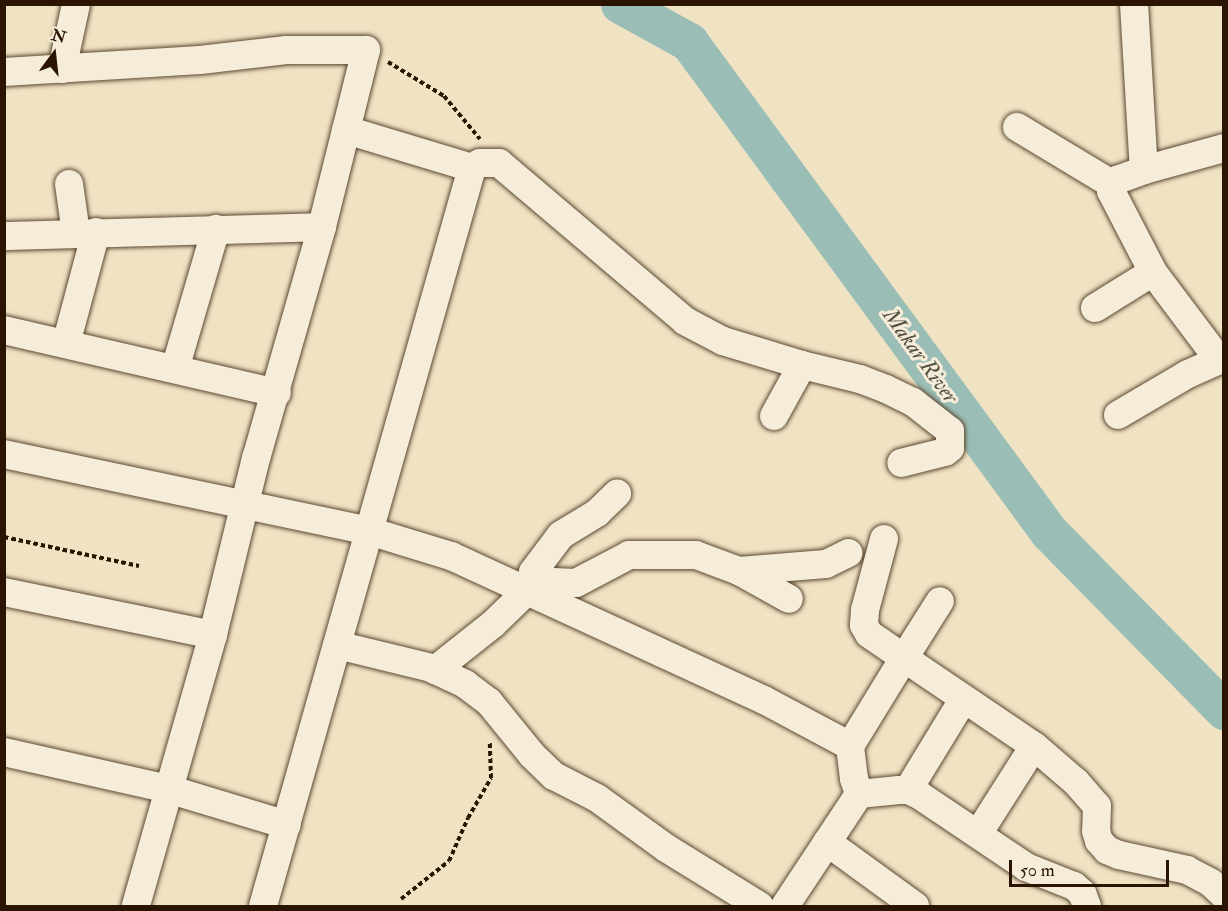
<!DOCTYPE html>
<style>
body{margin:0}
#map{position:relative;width:1228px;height:911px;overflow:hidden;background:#efe3c4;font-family:"IM FELL Double Pica",serif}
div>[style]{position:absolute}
.river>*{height:39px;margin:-19.5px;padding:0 19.5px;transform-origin:19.5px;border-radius:19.5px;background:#9abeb5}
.path>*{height:4px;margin-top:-2px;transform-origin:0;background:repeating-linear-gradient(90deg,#2c1402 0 4.5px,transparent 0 7.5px)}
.roads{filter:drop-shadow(0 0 2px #5d4832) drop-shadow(0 0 2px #5d4832)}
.minor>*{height:28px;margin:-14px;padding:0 14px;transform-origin:14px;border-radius:14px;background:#f5edd9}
span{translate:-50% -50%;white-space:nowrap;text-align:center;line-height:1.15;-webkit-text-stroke:6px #f5edd9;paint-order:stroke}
.water-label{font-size:22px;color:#525041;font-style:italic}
.frame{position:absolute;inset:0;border:6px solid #2c1402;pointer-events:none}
.north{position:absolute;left:24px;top:24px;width:60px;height:60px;-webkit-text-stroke:4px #f5edd9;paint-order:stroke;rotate:15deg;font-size:16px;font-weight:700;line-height:24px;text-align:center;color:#2c1402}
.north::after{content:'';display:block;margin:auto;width:21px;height:27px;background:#2c1402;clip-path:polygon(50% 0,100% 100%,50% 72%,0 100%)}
.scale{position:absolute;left:1009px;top:860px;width:160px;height:27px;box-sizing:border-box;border:3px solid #2c1402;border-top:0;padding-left:8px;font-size:18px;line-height:21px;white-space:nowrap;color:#2c1402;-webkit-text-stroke:4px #f5edd9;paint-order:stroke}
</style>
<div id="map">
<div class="river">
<div style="left:620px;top:4px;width:79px;rotate:28.8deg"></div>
<div style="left:689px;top:42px;width:608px;rotate:53.7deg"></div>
<div style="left:1049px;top:532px;width:250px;rotate:45.5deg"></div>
</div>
<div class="path">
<div style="left:388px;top:62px;width:66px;rotate:31.3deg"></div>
<div style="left:444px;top:96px;width:56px;rotate:50.1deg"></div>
<div style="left:4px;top:537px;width:138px;rotate:12.1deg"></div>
<div style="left:401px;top:899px;width:61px;rotate:-38.4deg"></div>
<div style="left:449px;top:861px;width:47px;rotate:-66.2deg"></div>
<div style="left:468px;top:818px;width:46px;rotate:-60.1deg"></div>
<div style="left:491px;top:778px;width:36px;rotate:-92deg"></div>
</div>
<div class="roads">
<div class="minor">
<div style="left:1134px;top:4px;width:166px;rotate:86.6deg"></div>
<div style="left:62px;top:69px;width:66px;rotate:-77.8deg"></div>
<div style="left:4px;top:72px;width:196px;rotate:-3.5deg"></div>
<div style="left:200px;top:60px;width:87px;rotate:-6.6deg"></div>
<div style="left:286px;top:50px;width:80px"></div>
<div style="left:366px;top:50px;width:182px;rotate:104deg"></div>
<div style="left:322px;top:227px;width:240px;rotate:105.9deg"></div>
<div style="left:256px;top:458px;width:182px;rotate:103.7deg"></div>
<div style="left:213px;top:635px;width:282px;rotate:105.9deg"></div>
<div style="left:1017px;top:127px;width:112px;rotate:31.1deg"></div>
<div style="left:346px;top:130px;width:132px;rotate:16.8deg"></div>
<div style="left:69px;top:184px;width:49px;rotate:81.9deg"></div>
<div style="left:4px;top:236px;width:318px;rotate:-1.6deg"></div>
<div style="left:1095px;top:308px;width:68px;rotate:-31.8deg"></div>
<div style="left:4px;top:330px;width:280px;rotate:13deg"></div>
<div style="left:66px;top:344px;width:116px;rotate:-75deg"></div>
<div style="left:1219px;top:360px;width:110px;rotate:-126.9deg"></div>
<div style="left:1153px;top:272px;width:91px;rotate:-117.4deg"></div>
<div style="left:1111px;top:191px;width:13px;rotate:-61deg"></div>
<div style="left:1117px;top:180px;width:29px;rotate:-20deg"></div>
<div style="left:1144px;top:170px;width:83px;rotate:-15.4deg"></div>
<div style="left:175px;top:369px;width:146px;rotate:-73.7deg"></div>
<div style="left:1118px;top:415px;width:81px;rotate:-30.4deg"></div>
<div style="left:1188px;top:374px;width:39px;rotate:-24deg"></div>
<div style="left:774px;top:416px;width:58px;rotate:-61.2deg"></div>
<div style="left:4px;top:454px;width:373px;rotate:11.9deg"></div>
<div style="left:369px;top:531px;width:86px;rotate:17deg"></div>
<div style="left:451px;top:556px;width:345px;rotate:24.7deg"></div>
<div style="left:764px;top:700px;width:98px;rotate:28.1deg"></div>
<div style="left:884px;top:539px;width:73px;rotate:105deg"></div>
<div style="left:865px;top:610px;width:15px;rotate:94deg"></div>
<div style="left:864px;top:625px;width:10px;rotate:61deg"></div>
<div style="left:869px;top:634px;width:42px;rotate:34.4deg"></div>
<div style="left:904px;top:658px;width:67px;rotate:-57.7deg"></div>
<div style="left:739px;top:571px;width:87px;rotate:-4.6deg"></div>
<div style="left:826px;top:564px;width:25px;rotate:-26deg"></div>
<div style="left:530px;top:581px;width:46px;rotate:2.5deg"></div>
<div style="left:576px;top:583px;width:60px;rotate:-27.8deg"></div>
<div style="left:629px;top:555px;width:67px"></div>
<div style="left:696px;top:555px;width:46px;rotate:20.4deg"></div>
<div style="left:739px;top:571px;width:57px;rotate:29.2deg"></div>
<div style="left:4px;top:592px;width:213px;rotate:11.6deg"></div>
<div style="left:337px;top:645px;width:97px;rotate:13.7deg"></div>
<div style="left:431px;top:668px;width:38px;rotate:25deg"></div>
<div style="left:465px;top:684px;width:30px;rotate:37deg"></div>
<div style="left:489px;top:702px;width:68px;rotate:50.9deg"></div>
<div style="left:532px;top:755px;width:30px;rotate:44deg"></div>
<div style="left:554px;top:776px;width:48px;rotate:27.1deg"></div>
<div style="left:597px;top:798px;width:85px;rotate:35.9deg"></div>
<div style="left:666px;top:848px;width:110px;rotate:31.7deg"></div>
<div style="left:435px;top:670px;width:74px;rotate:-38.4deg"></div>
<div style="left:493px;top:624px;width:47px;rotate:-44.1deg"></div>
<div style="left:527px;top:591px;width:20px;rotate:-72deg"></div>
<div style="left:533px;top:572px;width:46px;rotate:-52.9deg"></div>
<div style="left:561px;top:535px;width:42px;rotate:-31.4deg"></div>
<div style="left:597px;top:513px;width:28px;rotate:-44deg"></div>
<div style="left:4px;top:752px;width:168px;rotate:12.7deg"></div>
<div style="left:168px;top:789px;width:124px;rotate:16.8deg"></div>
<div style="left:908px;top:790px;width:105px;rotate:-58.6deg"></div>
<div style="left:859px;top:794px;width:40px;rotate:-5.7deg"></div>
<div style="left:899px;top:790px;width:9px"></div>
<div style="left:908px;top:790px;width:12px;rotate:24deg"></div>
<div style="left:919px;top:795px;width:129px;rotate:33.9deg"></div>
<div style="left:1026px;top:867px;width:52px;rotate:21.6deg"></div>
<div style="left:1074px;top:886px;width:11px;rotate:41deg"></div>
<div style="left:1082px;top:893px;width:14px;rotate:69deg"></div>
<div style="left:978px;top:834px;width:104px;rotate:-57.5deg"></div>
<div style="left:827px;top:842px;width:109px;rotate:36deg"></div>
<div style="left:263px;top:906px;width:767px;rotate:-74.19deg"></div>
<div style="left:472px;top:168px;width:9px;rotate:-32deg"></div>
<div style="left:480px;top:163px;width:19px"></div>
<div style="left:499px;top:163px;width:244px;rotate:40.3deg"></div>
<div style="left:685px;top:321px;width:43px;rotate:27.8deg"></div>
<div style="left:723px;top:341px;width:83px;rotate:16.9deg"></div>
<div style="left:802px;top:365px;width:60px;rotate:13.6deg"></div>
<div style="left:860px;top:379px;width:28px;rotate:21deg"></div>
<div style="left:886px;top:389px;width:30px;rotate:26deg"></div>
<div style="left:913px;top:402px;width:47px;rotate:38.1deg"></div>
<div style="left:950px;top:431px;width:17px;rotate:90deg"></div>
<div style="left:950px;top:448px;width:6px;rotate:141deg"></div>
<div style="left:945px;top:452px;width:45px;rotate:166deg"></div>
<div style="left:785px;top:906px;width:134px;rotate:-56.5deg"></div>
<div style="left:859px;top:794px;width:16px;rotate:-108deg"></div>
<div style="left:854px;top:779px;width:33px;rotate:-97deg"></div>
<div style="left:850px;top:746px;width:103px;rotate:-58.5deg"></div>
<div style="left:904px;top:658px;width:157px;rotate:34.1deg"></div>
<div style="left:1034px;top:746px;width:55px;rotate:40.6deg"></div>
<div style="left:1076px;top:782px;width:32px;rotate:49deg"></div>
<div style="left:1097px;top:806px;width:25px;rotate:92deg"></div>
<div style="left:1096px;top:831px;width:10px;rotate:73deg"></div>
<div style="left:1099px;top:841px;width:12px;rotate:48deg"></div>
<div style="left:1107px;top:850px;width:13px;rotate:23deg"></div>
<div style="left:1119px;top:855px;width:70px;rotate:12.4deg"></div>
<div style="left:1187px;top:870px;width:27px;rotate:28deg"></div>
<div style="left:1211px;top:883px;width:18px;rotate:43deg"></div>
</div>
</div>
<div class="water-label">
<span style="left:920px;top:356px;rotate:54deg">Makar River</span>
</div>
<div class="frame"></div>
<div class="north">N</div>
<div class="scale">50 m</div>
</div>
